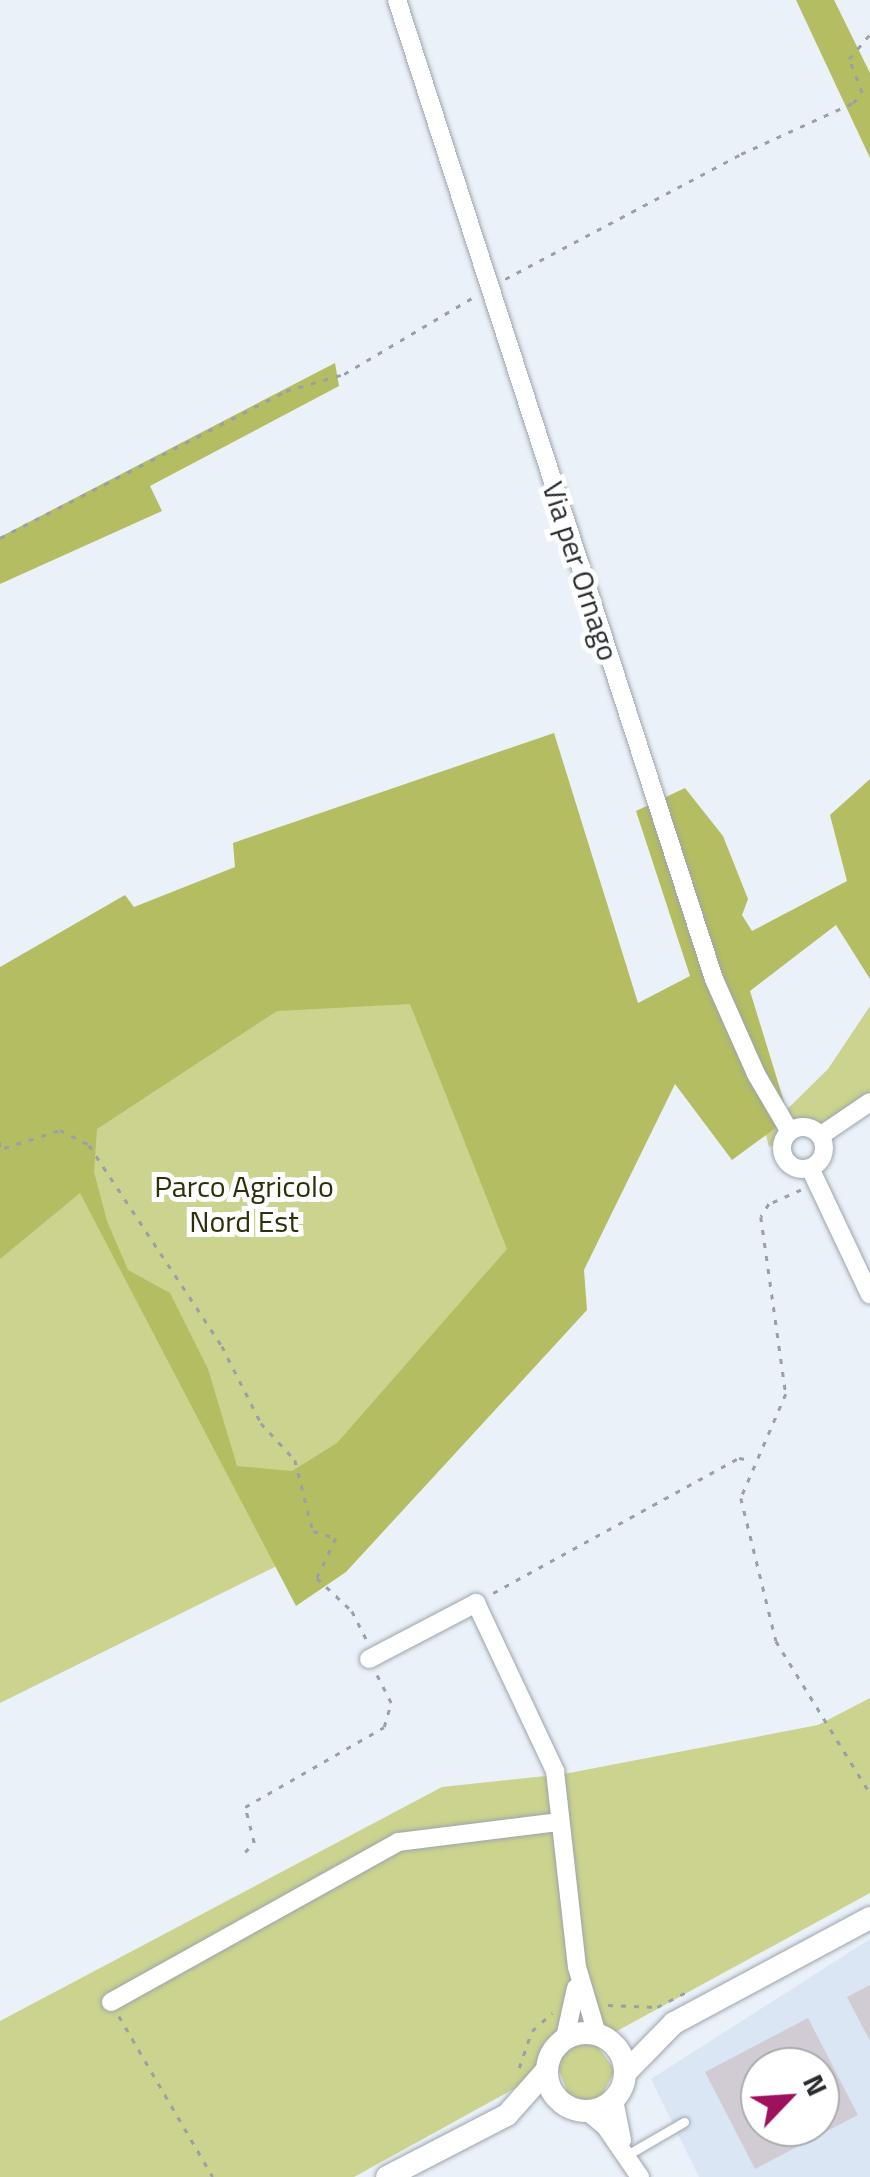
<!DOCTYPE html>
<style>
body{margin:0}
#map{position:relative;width:870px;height:2177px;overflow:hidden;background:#eaf1f9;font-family:"Titillium Web",sans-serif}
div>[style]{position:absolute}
.built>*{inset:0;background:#dbe6f5}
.green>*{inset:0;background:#cbd38e}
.forest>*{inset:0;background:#b4bd62}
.building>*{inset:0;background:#d1ccd4}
.path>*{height:2.5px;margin-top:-1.25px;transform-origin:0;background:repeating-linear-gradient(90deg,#9ba0a6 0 5px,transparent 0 13px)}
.roads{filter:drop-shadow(0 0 2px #9da4ab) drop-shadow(0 0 2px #9da4ab)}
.service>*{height:9px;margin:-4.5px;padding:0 4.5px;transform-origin:4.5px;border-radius:4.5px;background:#fff}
.minor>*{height:18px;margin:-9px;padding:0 9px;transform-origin:9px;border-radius:9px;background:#fff}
.minor>.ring{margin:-9px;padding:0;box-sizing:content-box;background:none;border:18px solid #fff;border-radius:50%}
.secondary>*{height:22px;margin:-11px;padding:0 11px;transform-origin:11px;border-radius:11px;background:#fff}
.secondary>.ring{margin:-11px;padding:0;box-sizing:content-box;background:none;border:22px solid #fff;border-radius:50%}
span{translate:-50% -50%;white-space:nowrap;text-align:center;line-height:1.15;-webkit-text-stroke:10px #fff;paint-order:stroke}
.street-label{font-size:30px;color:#292c2f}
.park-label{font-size:30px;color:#2c2f07}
.north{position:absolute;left:740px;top:2047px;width:100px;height:100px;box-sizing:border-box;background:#fff;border:2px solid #a9abac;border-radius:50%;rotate:65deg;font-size:28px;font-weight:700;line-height:40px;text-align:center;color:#292c2f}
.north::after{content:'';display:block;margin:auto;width:35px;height:45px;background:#9f115c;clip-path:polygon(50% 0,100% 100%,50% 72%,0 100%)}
</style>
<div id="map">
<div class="built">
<div style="clip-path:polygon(evenodd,870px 1939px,870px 2177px,699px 2177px,651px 2079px,870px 1939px,760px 2067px,820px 2067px,820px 2127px,760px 2127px,760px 2067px)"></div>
</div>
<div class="green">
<div style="clip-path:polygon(424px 981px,522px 1257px,297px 1556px,0 1703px,0 998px)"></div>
<div style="clip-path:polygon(870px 1006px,870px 1100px,769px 1147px,765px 1131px,828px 1069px)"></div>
<div style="clip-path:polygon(870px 1698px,870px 1893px,595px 2043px,615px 2070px,601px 2097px,584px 2101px,568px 2094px,557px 2065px,354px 2177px,0 2177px,0 2021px,442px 1787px,564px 1774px,818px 1725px)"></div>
</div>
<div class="forest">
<div style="clip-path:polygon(796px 0,834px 0,870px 73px,870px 158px)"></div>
<div style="clip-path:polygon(335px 363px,339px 386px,150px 486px,162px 511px,0 584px,0 537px)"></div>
<div style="clip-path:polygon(evenodd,554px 733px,638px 1003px,690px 976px,636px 811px,685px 788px,723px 836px,748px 899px,742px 915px,752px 931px,847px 881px,830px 815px,870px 779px,870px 979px,836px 925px,750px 991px,789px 1118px,732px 1160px,675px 1084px,584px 1270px,587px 1310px,346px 1572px,296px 1606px,80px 1193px,0 1259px,0 967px,125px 895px,134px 907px,235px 867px,233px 843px,554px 733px,410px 1004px,507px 1249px,337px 1443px,292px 1471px,237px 1466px,208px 1369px,170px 1293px,128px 1270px,107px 1221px,94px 1172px,97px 1129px,277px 1011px,410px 1004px)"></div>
</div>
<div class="building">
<div style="clip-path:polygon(870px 1985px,870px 2041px,847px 1997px)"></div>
<div style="clip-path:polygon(evenodd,808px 2018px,858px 2115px,755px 2169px,705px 2072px,808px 2018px,760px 2067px,820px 2067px,820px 2127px,760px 2127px,760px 2067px)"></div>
</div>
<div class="path">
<div style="left:505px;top:279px;width:267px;rotate:-27.9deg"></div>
<div style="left:741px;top:154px;width:123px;rotate:-24.5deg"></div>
<div style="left:853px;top:103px;width:13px;rotate:-48deg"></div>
<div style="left:862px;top:93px;width:36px;rotate:-111deg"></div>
<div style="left:849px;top:59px;width:33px;rotate:-50deg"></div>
<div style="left:0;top:538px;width:322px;rotate:-27.2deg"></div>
<div style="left:286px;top:391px;width:60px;rotate:-16.3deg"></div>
<div style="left:344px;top:374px;width:149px;rotate:-30.7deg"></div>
<div style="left:0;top:1142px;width:9px;rotate:90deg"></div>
<div style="left:4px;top:1148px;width:59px;rotate:-17.8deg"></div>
<div style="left:60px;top:1130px;width:33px;rotate:27deg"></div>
<div style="left:89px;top:1145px;width:241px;rotate:56.5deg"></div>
<div style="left:222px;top:1346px;width:86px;rotate:63.1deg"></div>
<div style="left:261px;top:1423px;width:50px;rotate:47.4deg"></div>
<div style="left:295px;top:1460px;width:73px;rotate:75.8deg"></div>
<div style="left:313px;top:1531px;width:24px;rotate:17deg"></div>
<div style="left:336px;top:1538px;width:44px;rotate:115.4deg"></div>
<div style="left:317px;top:1578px;width:48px;rotate:43.3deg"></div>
<div style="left:352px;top:1611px;width:35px;rotate:63deg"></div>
<div style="left:801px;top:1190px;width:35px;rotate:156deg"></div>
<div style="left:769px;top:1204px;width:15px;rotate:122deg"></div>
<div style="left:761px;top:1217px;width:179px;rotate:82deg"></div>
<div style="left:786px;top:1394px;width:113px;rotate:113.4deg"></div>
<div style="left:741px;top:1498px;width:147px;rotate:76.2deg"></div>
<div style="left:776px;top:1641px;width:179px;rotate:58.3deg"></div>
<div style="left:493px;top:1593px;width:281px;rotate:-28.8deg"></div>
<div style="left:739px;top:1458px;width:12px;rotate:9deg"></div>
<div style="left:245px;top:1852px;width:13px;rotate:-45deg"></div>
<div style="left:254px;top:1843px;width:37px;rotate:-104deg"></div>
<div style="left:245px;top:1807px;width:160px;rotate:-29.9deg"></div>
<div style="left:384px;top:1727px;width:25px;rotate:-74deg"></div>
<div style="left:391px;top:1703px;width:33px;rotate:-117deg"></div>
<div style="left:608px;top:2005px;width:49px;rotate:2.3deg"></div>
<div style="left:657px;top:2007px;width:38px;rotate:-27deg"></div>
<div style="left:119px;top:2016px;width:186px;rotate:59.7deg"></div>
<div style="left:519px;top:2068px;width:39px;rotate:-71deg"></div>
<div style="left:532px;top:2031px;width:27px;rotate:-42deg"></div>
</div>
<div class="roads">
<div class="service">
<div style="left:627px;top:2155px;width:66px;rotate:-30.1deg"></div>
</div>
<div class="minor">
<div style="left:397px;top:0;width:1029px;rotate:72.06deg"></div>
<div style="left:714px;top:979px;width:104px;rotate:66.1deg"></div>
<div style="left:756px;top:1074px;width:67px;rotate:59.6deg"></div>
<div class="ring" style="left:782px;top:1127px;width:24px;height:24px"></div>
<div style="left:820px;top:1136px;width:60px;rotate:-34.2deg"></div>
<div style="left:810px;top:1168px;width:140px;rotate:64.7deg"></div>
<div style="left:369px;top:1659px;width:121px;rotate:-27.6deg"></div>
<div style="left:476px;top:1603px;width:186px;rotate:64.8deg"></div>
<div style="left:555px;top:1771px;width:197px;rotate:83.6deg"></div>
<div style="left:577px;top:1967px;width:70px;rotate:73.4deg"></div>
<div style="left:111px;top:2002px;width:329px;rotate:-29.1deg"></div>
<div style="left:398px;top:1842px;width:162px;rotate:-7.1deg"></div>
<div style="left:565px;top:2038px;width:51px;rotate:-77.6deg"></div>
<div style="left:614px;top:2100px;width:41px;rotate:78.7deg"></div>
<div style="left:587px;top:2111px;width:23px;rotate:40deg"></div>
<div style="left:605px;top:2126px;width:62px;rotate:55.5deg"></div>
</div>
<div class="secondary">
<div class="ring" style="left:547px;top:2033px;width:56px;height:56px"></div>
<div style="left:625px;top:2073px;width:70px;rotate:-45.6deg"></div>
<div style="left:674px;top:2023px;width:222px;rotate:-28.2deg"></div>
<div style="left:387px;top:2177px;width:135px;rotate:-27.3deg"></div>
<div style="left:507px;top:2115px;width:60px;rotate:-48.4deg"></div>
</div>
</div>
<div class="street-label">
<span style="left:581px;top:571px;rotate:72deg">Via per Ornago</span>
</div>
<div class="park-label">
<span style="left:244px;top:1203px">Parco Agricolo<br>Nord Est</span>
</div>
<div class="north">N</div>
</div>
